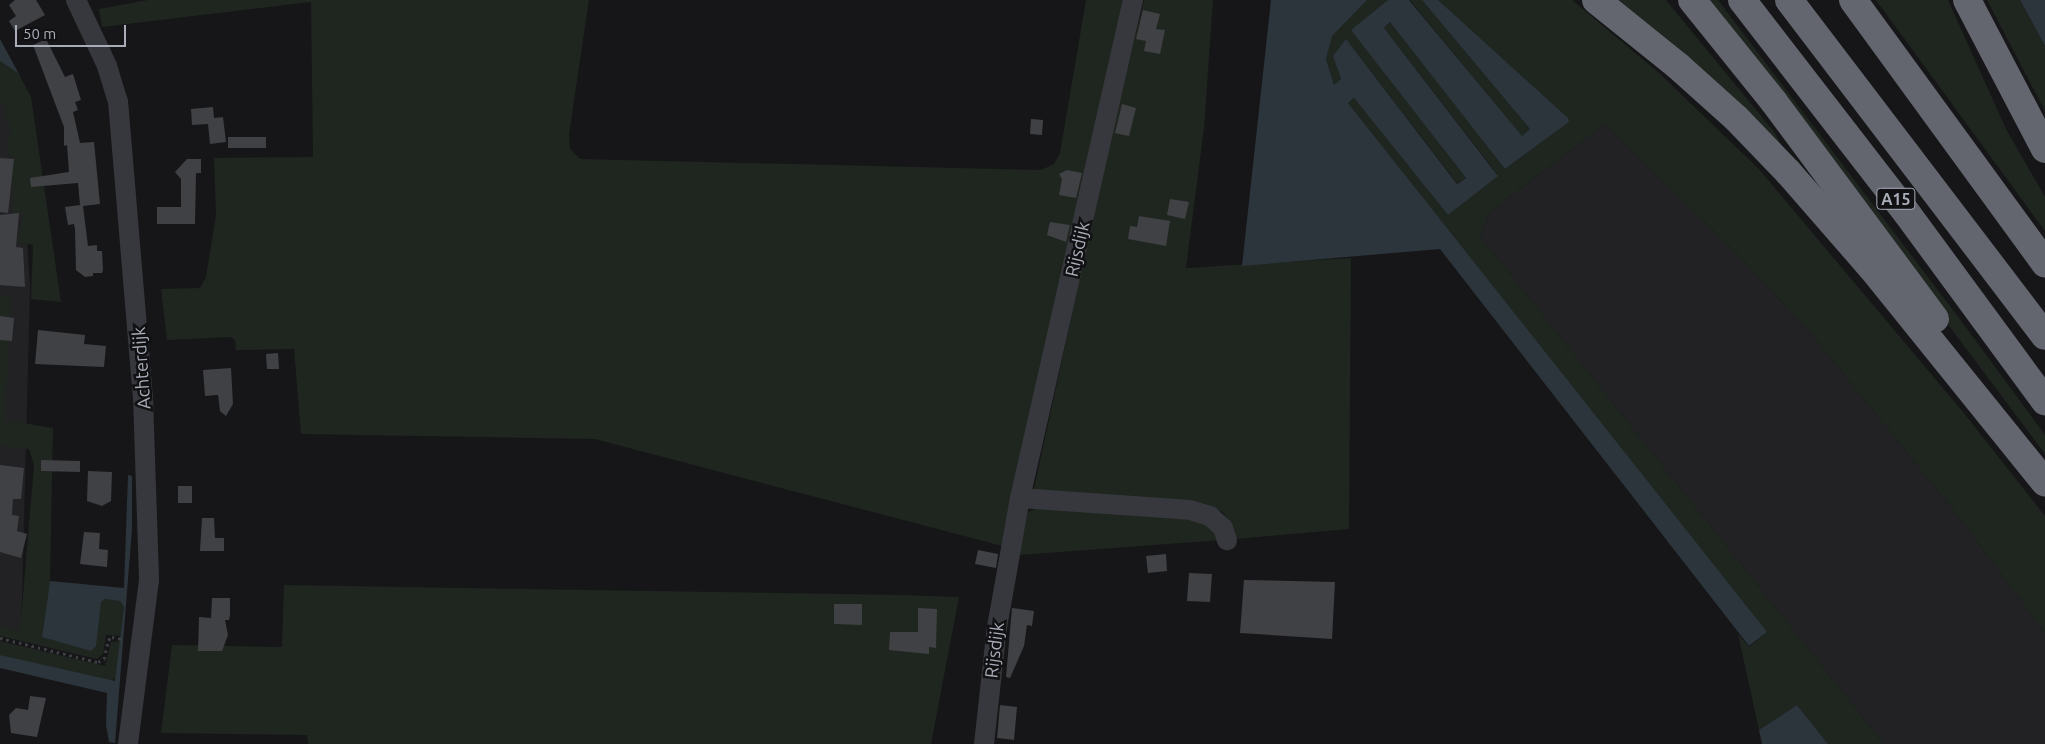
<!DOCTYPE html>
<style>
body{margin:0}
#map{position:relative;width:2045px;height:744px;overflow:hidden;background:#161618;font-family:Ubuntu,sans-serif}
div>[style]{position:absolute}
.built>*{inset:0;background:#222225}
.green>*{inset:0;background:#1e261f}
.water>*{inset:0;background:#2c353c}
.building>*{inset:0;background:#404145}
.path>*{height:2.5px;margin-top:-1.25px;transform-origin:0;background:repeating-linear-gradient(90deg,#3d3f44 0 2.5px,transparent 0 6.5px)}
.minor>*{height:20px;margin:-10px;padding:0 10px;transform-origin:10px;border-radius:10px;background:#37383d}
.highway>*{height:28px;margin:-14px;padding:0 14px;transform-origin:14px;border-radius:14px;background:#63666e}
span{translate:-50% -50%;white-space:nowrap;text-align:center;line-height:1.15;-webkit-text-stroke:5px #111113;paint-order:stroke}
.shield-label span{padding:1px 4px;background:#111113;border:1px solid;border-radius:4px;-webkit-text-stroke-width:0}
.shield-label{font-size:16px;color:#a8adb8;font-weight:700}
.street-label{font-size:18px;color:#a8adb8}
.scale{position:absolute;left:15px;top:25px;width:111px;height:22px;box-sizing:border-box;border:2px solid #a8adb8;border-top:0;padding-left:6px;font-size:15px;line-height:18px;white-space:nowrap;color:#a8adb8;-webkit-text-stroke:4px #111113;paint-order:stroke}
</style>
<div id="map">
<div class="built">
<div style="clip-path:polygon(0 88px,19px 108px,30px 287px,21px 637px,0 632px)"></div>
<div style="clip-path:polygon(1605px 124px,1740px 257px,1814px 337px,1962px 521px,2045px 633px,2045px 744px,1884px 744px,1480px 236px,1490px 212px)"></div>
</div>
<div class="green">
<div style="clip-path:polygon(148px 0,589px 0,569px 134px,570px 149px,580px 159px,1041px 170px,1054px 164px,1060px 153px,1086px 0,1128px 0,1006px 547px,595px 439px,301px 434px,294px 349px,236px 350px,235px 340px,230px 337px,167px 340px,161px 289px,200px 288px,206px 277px,216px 215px,214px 158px,313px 157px,311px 2px,102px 27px,99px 9px)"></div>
<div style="clip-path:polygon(1144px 0,1213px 0,1204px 128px,1186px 268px,1351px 258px,1349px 529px,1235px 539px,1223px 512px,1194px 502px,1033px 493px,1108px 149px)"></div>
<div style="clip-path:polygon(1367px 0,1388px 0,1352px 30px,1466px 178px,1457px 183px,1346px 39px,1334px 56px,1341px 80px,1334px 85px,1326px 59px,1331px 36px)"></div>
<div style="clip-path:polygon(1410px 0,1422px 0,1530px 129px,1522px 137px)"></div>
<div style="clip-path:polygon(1438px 0,1572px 0,1659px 73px,1758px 168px,1963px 412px,2045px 516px,2045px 633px,1962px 521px,1814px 337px,1740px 257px,1605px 124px,1490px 212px,1480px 236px,1884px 744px,1828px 744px,1797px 705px,1759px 730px,1738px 634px,1749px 647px,1766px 633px,1348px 103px,1354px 98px,1448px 215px,1498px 175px,1384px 28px,1391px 22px,1505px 169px,1569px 122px)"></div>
<div style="clip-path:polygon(1612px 0,1666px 0,1775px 133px,1785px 152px)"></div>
<div style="clip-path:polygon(1705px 0,1718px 0,1965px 326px,2045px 435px,2045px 454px)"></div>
<div style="clip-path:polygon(1876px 0,1948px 0,2006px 129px,2045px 197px,2045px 231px)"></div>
<div style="clip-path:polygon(1987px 0,2020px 0,2045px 46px,2045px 111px)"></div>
<div style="clip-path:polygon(0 61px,19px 74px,31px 97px,61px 302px,31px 299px,33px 245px,18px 242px,23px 215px,13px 213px,13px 157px,8px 156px,10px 123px,6px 123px,7px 105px,0 104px)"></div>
<div style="clip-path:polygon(0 296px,11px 297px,5px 420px,53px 428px,50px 581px,42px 637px,91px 650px,100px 602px,105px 599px,120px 601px,124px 607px,121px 636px,106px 635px,103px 654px,97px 659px,0 636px,0 626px,20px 631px,34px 465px,29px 449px,0 446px)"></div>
<div style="clip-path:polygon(1038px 508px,1206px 517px,1222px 540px,1019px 555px,1028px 512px)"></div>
<div style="clip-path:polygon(284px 585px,900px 595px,959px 597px,931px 744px,308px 744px,307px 735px,161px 733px,172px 645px,282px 647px)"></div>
<div style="clip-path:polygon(0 641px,105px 666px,111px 642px,121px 641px,116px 678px,109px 682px,0 655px)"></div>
</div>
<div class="water">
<div style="clip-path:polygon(1271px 0,1367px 0,1332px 36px,1326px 59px,1334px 85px,1341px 79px,1333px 56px,1346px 39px,1457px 184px,1466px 178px,1351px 30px,1388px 0,1409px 0,1522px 136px,1530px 129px,1422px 0,1438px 0,1568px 118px,1569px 122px,1505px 169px,1390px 22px,1384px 28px,1498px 176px,1448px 215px,1354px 98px,1348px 103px,1767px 632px,1749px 646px,1440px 249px,1242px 266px)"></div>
<div style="clip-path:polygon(2020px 0,2045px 0,2045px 46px)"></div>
<div style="clip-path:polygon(0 39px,19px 74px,0 61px)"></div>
<div style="clip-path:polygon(128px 475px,132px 476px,132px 529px,115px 743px,109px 742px,106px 725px,107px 693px,0 668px,0 655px,115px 681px,124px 607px,120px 601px,105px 599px,101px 602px,96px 646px,91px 651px,42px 637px,50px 581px,124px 588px)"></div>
<div style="clip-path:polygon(1797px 705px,1828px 744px,1762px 744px,1759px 730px)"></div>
</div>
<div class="building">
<div style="clip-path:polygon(15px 0,36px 0,45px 15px,15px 31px,9px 21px,16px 16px,9px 5px)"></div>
<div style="clip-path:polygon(1143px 10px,1160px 14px,1156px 29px,1165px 30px,1160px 54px,1144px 51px,1146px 41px,1136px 39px)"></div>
<div style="clip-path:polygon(46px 39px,65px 77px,73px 74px,81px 100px,75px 102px,78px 110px,73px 112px,80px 143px,94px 142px,100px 204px,83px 206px,88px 246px,97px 245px,97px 251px,102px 251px,103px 270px,102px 273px,93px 273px,93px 276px,85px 277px,76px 270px,75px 229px,74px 224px,68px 225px,65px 207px,80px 205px,78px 183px,31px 187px,30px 178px,69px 172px,67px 145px,64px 146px,64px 127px,33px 45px)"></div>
<div style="clip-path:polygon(1122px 104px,1136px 108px,1129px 136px,1115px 133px)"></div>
<div style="clip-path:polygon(213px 107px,214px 118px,223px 117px,226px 142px,210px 144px,208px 124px,192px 125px,191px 109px)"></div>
<div style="clip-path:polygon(1031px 119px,1043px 120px,1042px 135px,1030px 134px)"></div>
<div style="clip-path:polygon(228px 137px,266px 137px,266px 148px,228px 148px)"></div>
<div style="clip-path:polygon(0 158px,14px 159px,8px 213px,0 212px)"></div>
<div style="clip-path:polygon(187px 159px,201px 159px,201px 173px,196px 173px,195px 224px,157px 224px,157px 207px,181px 207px,181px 179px,175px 172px)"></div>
<div style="clip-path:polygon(1067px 170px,1082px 173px,1076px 198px,1059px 195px,1062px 179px,1059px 174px)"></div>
<div style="clip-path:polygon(1170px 199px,1189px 202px,1185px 219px,1167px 215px)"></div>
<div style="clip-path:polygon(19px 213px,16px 247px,23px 248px,25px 287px,0 285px,0 215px)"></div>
<div style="clip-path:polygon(1139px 216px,1170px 221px,1166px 246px,1128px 239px,1130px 226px,1137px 227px)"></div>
<div style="clip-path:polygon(1050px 222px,1070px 225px,1066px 242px,1047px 235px)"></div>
<div style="clip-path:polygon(0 316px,14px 318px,12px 341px,0 340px)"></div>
<div style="clip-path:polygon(38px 330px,85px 335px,84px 344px,106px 346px,104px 367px,35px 364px)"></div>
<div style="clip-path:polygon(278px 353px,279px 369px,267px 369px,266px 354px)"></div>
<div style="clip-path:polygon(231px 368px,233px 404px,226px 416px,220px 411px,218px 395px,205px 396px,203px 370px)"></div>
<div style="clip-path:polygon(41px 460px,80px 461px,80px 472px,41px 471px)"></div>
<div style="clip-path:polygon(0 465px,24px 468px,21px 499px,13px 499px,12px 515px,19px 516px,17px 531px,27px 534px,21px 558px,0 552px)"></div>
<div style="clip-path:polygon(88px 471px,112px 472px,111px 501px,102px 506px,87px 501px)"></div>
<div style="clip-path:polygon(178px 486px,192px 486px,192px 503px,178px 503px)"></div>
<div style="clip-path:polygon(202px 518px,214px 518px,215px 538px,224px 538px,224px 551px,200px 551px)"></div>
<div style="clip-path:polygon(84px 532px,100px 533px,99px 549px,108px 550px,107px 567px,80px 564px)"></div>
<div style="clip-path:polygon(978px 550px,998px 554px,996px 568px,975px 564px)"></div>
<div style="clip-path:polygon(1166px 554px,1167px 571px,1148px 573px,1146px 556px)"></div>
<div style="clip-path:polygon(1189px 573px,1212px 574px,1210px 602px,1187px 601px)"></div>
<div style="clip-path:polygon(1244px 580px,1335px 582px,1332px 639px,1240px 633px)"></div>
<div style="clip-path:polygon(212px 598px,230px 598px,230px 615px,229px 620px,225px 620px,228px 635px,222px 651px,198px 651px,199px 617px,211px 618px)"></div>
<div style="clip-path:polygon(834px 604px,862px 604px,862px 625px,834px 624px)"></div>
<div style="clip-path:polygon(918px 608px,937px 609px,936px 648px,929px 647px,929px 654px,889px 650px,890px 632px,918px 632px)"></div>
<div style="clip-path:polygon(1012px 608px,1034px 611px,1032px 626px,1027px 625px,1024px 646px,1010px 678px,1006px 677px)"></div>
<div style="clip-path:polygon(30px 696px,46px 698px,37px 737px,11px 733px,9px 715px,16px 708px,28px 710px)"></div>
<div style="clip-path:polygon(1000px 705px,1017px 707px,1014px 740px,997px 738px)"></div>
</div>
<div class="path">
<div style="left:0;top:638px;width:101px;rotate:13.8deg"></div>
<div style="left:98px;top:662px;width:7px;rotate:-27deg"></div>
<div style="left:104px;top:659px;width:19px;rotate:-78deg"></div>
<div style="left:108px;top:640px;width:5px;rotate:-37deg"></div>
<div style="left:112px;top:637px;width:11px;rotate:10deg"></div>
</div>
<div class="minor">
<div style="left:76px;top:0;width:73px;rotate:64.8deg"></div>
<div style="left:107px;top:66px;width:37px;rotate:73deg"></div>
<div style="left:118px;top:101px;width:297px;rotate:85.2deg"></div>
<div style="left:143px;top:397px;width:183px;rotate:88.1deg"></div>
<div style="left:149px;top:580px;width:165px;rotate:97.3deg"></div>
<div style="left:1020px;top:498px;width:170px;rotate:4deg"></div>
<div style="left:1190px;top:510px;width:21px;rotate:17deg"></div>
<div style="left:1210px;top:516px;width:18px;rotate:43deg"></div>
<div style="left:1223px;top:528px;width:13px;rotate:72deg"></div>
<div style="left:984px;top:744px;width:118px;rotate:-83.7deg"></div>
<div style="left:997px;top:627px;width:131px;rotate:-79.9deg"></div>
<div style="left:1020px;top:498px;width:511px;rotate:-77.22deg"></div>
</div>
<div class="highway">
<div style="left:1596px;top:0;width:105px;rotate:38.8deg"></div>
<div style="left:1678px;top:66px;width:78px;rotate:41.9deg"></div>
<div style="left:1736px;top:118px;width:75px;rotate:46.1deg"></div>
<div style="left:1788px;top:172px;width:126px;rotate:48.9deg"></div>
<div style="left:1871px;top:267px;width:277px;rotate:51.1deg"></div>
<div style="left:1692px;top:0;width:131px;rotate:51.2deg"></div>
<div style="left:1774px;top:102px;width:270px;rotate:53.4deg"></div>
<div style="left:1742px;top:0;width:268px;rotate:52.3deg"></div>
<div style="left:1906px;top:212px;width:235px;rotate:53.7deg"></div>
<div style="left:1789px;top:0;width:422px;rotate:52.7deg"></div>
<div style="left:1853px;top:0;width:326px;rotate:53.9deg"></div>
<div style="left:1967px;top:0;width:168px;rotate:62.4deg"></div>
</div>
<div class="shield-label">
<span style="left:1896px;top:199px">A15</span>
</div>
<div class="street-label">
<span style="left:1077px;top:249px;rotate:-77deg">Rijsdijk</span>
<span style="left:141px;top:368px;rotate:-94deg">Achterdijk</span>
<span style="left:994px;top:650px;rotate:-83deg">Rijsdijk</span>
</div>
<div class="scale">50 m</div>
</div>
